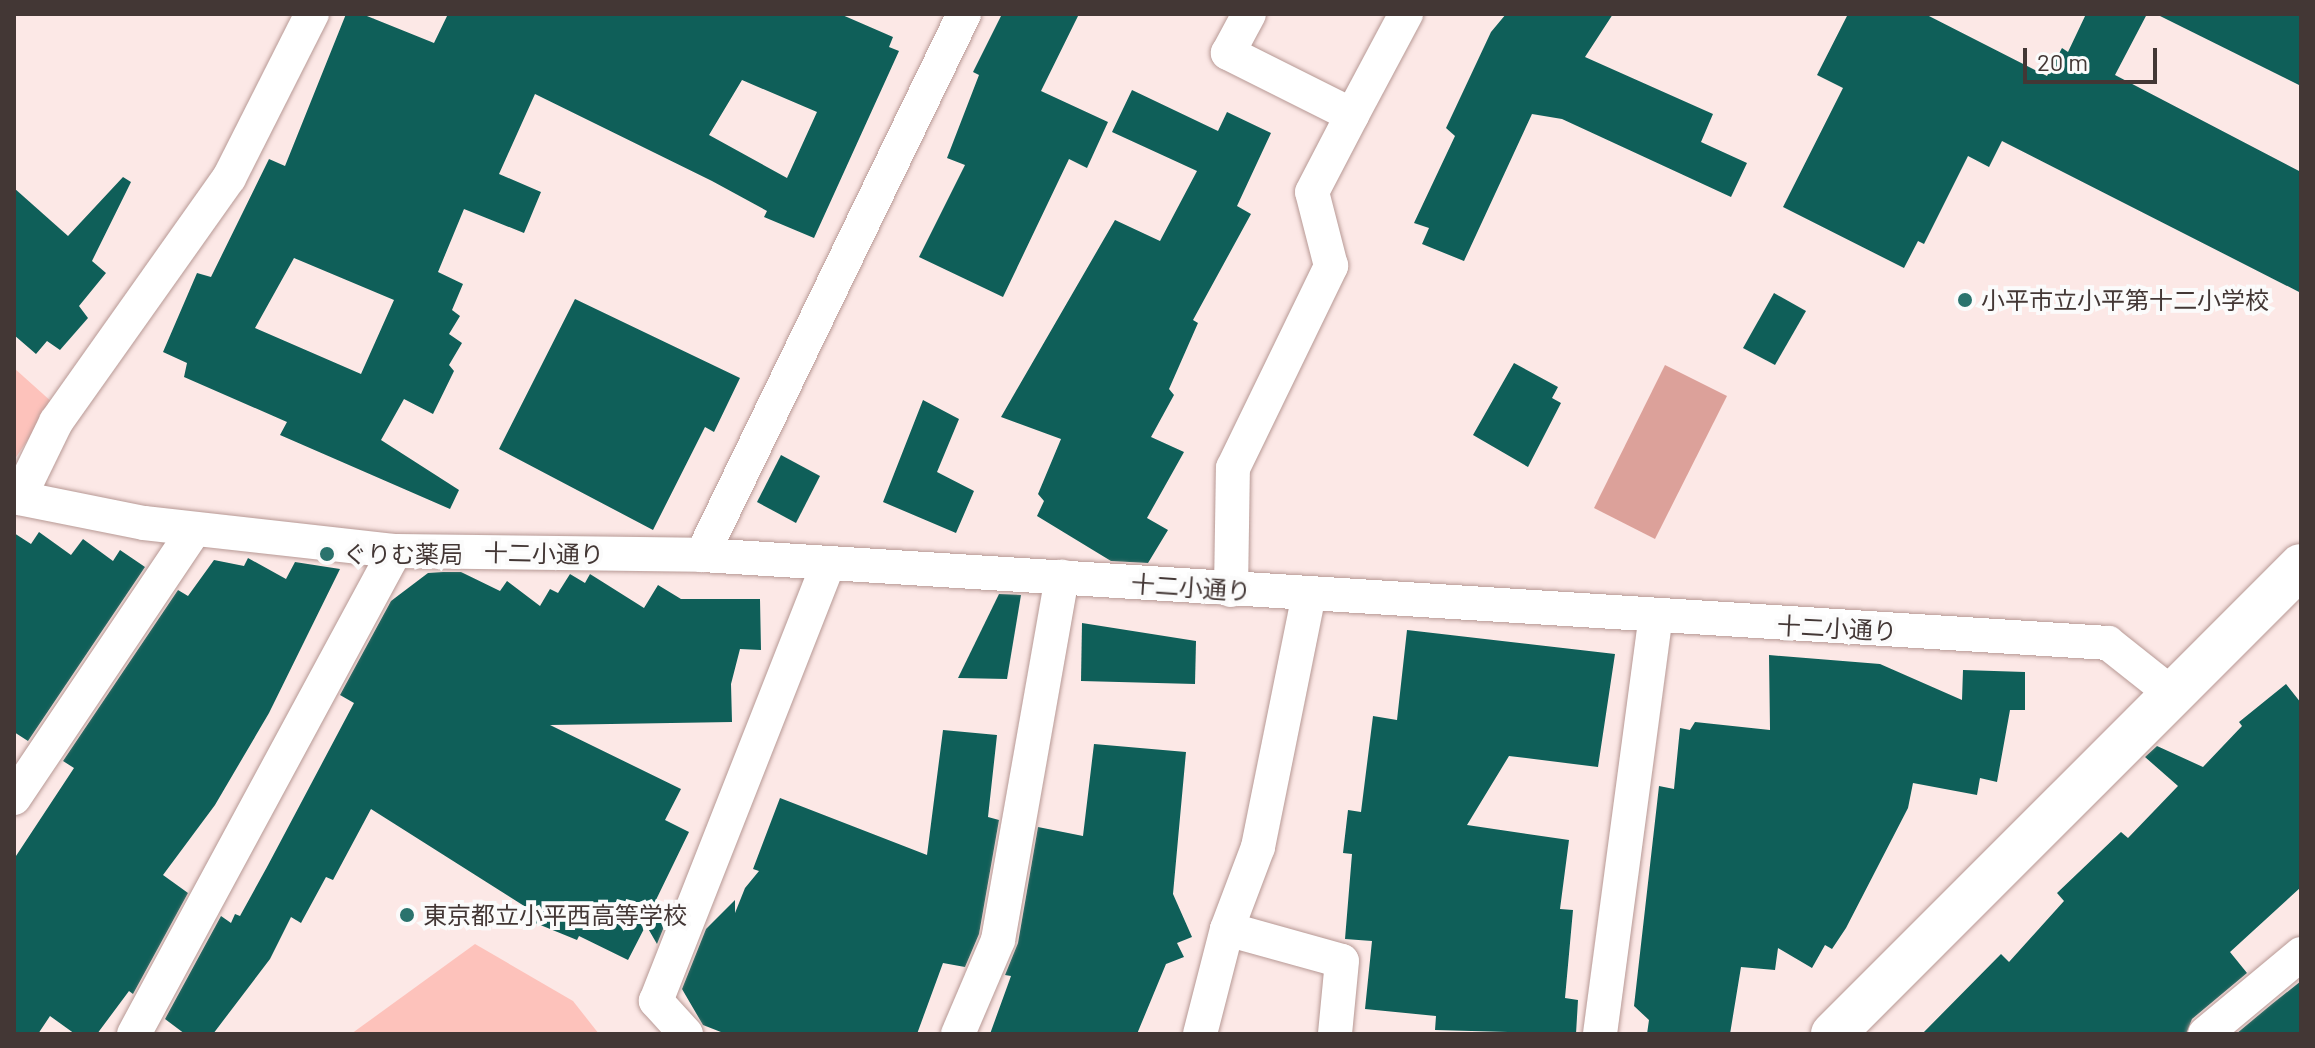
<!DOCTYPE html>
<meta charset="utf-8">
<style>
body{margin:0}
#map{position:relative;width:2315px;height:1048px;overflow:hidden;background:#fce8e6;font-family:Barlow,"Noto Sans JP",sans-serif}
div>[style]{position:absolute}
.green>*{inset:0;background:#fdc2bb}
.water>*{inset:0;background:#dca19a}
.building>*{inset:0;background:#0f5f59}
.roads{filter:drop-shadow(0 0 2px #b79995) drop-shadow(0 0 2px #b79995)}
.minor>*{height:34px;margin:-17px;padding:0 17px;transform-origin:17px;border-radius:17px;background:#fff}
.tertiary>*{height:44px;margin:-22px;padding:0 22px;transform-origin:22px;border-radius:22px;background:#fff}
.dots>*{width:22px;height:22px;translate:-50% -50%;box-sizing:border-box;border:4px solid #fbfbfb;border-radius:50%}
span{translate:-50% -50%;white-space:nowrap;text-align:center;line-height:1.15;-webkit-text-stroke:8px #fbfbfb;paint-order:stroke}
.poi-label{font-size:24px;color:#433735}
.left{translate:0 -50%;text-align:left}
.street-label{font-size:24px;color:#433735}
.frame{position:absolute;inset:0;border:16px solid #433735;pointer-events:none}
.scale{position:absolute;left:2023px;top:48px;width:134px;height:36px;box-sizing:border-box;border:4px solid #433735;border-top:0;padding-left:10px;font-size:24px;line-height:28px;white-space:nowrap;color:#433735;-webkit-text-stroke:6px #fbfbfb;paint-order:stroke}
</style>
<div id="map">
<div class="green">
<div style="clip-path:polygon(14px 368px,53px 403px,14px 460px)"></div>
<div style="clip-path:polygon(475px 944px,573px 1001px,599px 1034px,351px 1034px)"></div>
</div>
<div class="water">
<div style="clip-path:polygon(1665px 365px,1727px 396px,1655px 539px,1594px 508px)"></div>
</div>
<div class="building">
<div style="clip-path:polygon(evenodd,346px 14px,362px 14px,434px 43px,448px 14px,840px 14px,893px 37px,889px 47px,899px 51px,814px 238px,764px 217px,767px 211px,712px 181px,535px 94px,499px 174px,541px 192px,524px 233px,464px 209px,438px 272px,463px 284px,452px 310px,460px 316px,449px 334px,462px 343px,449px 365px,454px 371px,433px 414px,404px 399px,381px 440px,459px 490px,450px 509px,280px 435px,287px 422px,184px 377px,187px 363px,163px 352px,197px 273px,211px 277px,269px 159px,285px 166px,346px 14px,742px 80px,817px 112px,787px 178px,709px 135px,742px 80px,346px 14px,294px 258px,394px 300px,361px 374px,255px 328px,294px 258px)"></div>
<div style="clip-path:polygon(1002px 14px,1079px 14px,1041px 91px,1108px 122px,1087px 168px,1069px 159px,1003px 297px,919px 257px,965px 165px,947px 158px,979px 75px,973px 72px)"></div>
<div style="clip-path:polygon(1506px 14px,1613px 14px,1585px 57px,1713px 114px,1701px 142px,1747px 163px,1731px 197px,1562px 119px,1532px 114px,1464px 261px,1422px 244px,1429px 228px,1414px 223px,1455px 136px,1446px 128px,1491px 32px)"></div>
<div style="clip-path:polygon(1848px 14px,1925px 14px,2047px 76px,2062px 48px,2068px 52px,2086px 14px,2147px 14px,2115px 75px,2301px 172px,2301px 293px,2002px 141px,1989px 167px,1968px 156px,1924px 244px,1918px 241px,1904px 268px,1783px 207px,1843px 88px,1817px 75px)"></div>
<div style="clip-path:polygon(2156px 14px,2301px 14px,2301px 86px)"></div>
<div style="clip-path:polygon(1132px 90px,1218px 131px,1227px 112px,1271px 133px,1237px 206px,1251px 214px,1193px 320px,1198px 323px,1169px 389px,1174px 395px,1151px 437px,1184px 452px,1147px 518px,1168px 530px,1148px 563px,1111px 561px,1037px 516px,1044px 501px,1038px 494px,1061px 439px,1001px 417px,1115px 220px,1160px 241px,1197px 171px,1112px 132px)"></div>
<div style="clip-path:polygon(123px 177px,131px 182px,92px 261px,106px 273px,79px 306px,88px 318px,60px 350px,47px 341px,36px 354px,14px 335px,14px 188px,68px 236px)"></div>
<div style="clip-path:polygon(1774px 293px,1806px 311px,1775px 365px,1743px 348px)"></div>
<div style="clip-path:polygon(575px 299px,740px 378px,714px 432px,705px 427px,653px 530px,499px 449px)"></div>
<div style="clip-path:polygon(1514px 363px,1558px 387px,1552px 398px,1561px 403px,1528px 467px,1473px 435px)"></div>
<div style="clip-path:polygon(923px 400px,959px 419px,937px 472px,974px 491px,956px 533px,883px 502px)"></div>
<div style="clip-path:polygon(781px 455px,820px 476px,796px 523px,757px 502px)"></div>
<div style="clip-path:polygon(39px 532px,71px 555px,83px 539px,113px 561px,120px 550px,145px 567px,28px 741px,14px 732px,14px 533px,31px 544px)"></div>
<div style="clip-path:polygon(248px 558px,286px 579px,295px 562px,340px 569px,269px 713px,215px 805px,163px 875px,188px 893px,133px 994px,129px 991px,97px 1034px,75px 1034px,50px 1016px,38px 1034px,14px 1034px,14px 859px,74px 768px,63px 761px,178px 590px,188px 596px,214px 560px,244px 566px)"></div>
<div style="clip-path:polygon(443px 572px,461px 572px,500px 591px,507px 581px,540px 606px,550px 589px,558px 593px,570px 574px,585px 583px,590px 574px,644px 608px,658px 585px,681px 599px,760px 599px,761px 650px,740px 649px,731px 684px,732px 722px,550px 725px,681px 789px,665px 820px,689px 832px,654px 904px,670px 912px,657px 944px,646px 925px,628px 960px,579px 936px,577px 940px,533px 922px,540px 916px,371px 809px,333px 880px,326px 877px,301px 923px,291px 917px,270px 959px,213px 1034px,185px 1034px,165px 1019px,221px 916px,231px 923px,235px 914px,240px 916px,267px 867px,354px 703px,340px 695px,391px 601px,428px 573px)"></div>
<div style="clip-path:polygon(999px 594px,1021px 595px,1007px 679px,958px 678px)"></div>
<div style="clip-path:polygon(1082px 623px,1196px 641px,1195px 684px,1081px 681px)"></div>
<div style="clip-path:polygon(1407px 630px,1615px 654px,1598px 767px,1509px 756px,1467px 825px,1569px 840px,1560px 909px,1573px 910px,1565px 998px,1578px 1000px,1576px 1034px,1435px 1030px,1436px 1016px,1365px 1009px,1372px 941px,1345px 939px,1352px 854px,1343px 853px,1348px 810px,1361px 812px,1373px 716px,1397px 720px)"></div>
<div style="clip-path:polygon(1769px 655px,1880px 664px,1962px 700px,1963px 670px,2025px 672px,2025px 710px,2010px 710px,1997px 782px,1980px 778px,1977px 795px,1913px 783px,1908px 808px,1846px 928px,1832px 949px,1825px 945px,1812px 968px,1778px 948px,1775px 970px,1741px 967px,1730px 1034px,1647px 1034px,1649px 1020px,1634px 1006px,1659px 786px,1674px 789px,1680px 728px,1690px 730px,1695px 722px,1770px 730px)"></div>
<div style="clip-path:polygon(2286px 684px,2301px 703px,2301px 887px,2230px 952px,2247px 973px,2192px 1019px,2186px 1034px,1922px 1034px,2001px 954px,2009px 962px,2064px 901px,2057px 893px,2121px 832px,2128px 838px,2178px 786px,2145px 757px,2157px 746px,2203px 767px,2242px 726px,2239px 722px)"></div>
<div style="clip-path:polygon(943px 730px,997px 735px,988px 817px,999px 820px,979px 934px,965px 967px,943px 963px,917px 1034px,726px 1034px,703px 1025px,682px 989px,706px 929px,735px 900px,735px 913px,745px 888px,759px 871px,753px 869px,780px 798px,927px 855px)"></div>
<div style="clip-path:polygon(1094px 744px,1186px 752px,1173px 894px,1192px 937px,1177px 943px,1184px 957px,1166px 964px,1137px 1034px,990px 1034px,1011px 976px,1005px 975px,1018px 943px,1038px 827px,1083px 836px)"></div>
<div style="clip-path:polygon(2301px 981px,2301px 1034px,2236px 1034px,2272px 1004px)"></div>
</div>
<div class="roads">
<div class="minor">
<div style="left:1352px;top:115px;width:115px;rotate:-61.9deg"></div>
<div style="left:14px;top:497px;width:133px;rotate:11.3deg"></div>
<div style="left:144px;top:523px;width:253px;rotate:6.4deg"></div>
<div style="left:395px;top:551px;width:307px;rotate:0.7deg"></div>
<div style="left:702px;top:555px;width:1409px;rotate:3.58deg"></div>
<div style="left:2108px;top:643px;width:80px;rotate:38.4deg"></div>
<div style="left:19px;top:498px;width:85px;rotate:-64deg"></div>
<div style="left:56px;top:422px;width:299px;rotate:-54.7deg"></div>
<div style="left:229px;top:178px;width:184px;rotate:-63.2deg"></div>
<div style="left:702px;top:555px;width:601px;rotate:-64.16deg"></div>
<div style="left:1231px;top:590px;width:122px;rotate:-89.1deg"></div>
<div style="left:1233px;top:468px;width:225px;rotate:-64.1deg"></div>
<div style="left:1331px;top:266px;width:76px;rotate:-104.4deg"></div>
<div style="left:1312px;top:192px;width:87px;rotate:-62.5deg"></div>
<div style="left:1352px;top:115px;width:139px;rotate:-153.4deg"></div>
<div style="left:1228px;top:53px;width:44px;rotate:-61.7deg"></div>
<div style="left:14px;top:798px;width:323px;rotate:-56.1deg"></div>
<div style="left:1227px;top:929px;width:119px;rotate:15.5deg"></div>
<div style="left:1342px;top:961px;width:73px;rotate:95.5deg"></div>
<div style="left:134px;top:1034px;width:549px;rotate:-61.61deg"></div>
<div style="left:686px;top:1034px;width:45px;rotate:-132.3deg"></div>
<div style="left:656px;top:1001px;width:469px;rotate:-68.5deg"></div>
<div style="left:958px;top:1034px;width:102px;rotate:-66.9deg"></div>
<div style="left:998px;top:940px;width:369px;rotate:-80deg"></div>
<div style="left:1200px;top:1034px;width:108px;rotate:-75.6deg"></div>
<div style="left:1227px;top:929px;width:88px;rotate:-69.3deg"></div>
<div style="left:1258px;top:847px;width:258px;rotate:-78.6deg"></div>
<div style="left:1600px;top:1034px;width:421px;rotate:-82.4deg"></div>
<div style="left:2205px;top:1034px;width:125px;rotate:-39.8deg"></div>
</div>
<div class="tertiary">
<div style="left:1833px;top:1034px;width:662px;rotate:-45deg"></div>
</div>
</div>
<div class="dots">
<div style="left:1965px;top:300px;background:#2a736d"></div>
<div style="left:327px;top:554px;background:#2a736d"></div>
<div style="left:407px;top:915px;background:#2a736d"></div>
</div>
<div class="poi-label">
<span class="left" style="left:1981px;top:300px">小平市立小平第十二小学校</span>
<span class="left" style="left:343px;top:554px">ぐりむ薬局</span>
<span class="left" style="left:423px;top:915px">東京都立小平西高等学校</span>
</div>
<div class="street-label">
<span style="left:544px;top:553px;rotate:1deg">十二小通り</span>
<span style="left:1191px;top:587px;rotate:4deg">十二小通り</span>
<span style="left:1837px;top:628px;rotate:3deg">十二小通り</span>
</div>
<div class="frame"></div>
<div class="scale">20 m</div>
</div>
